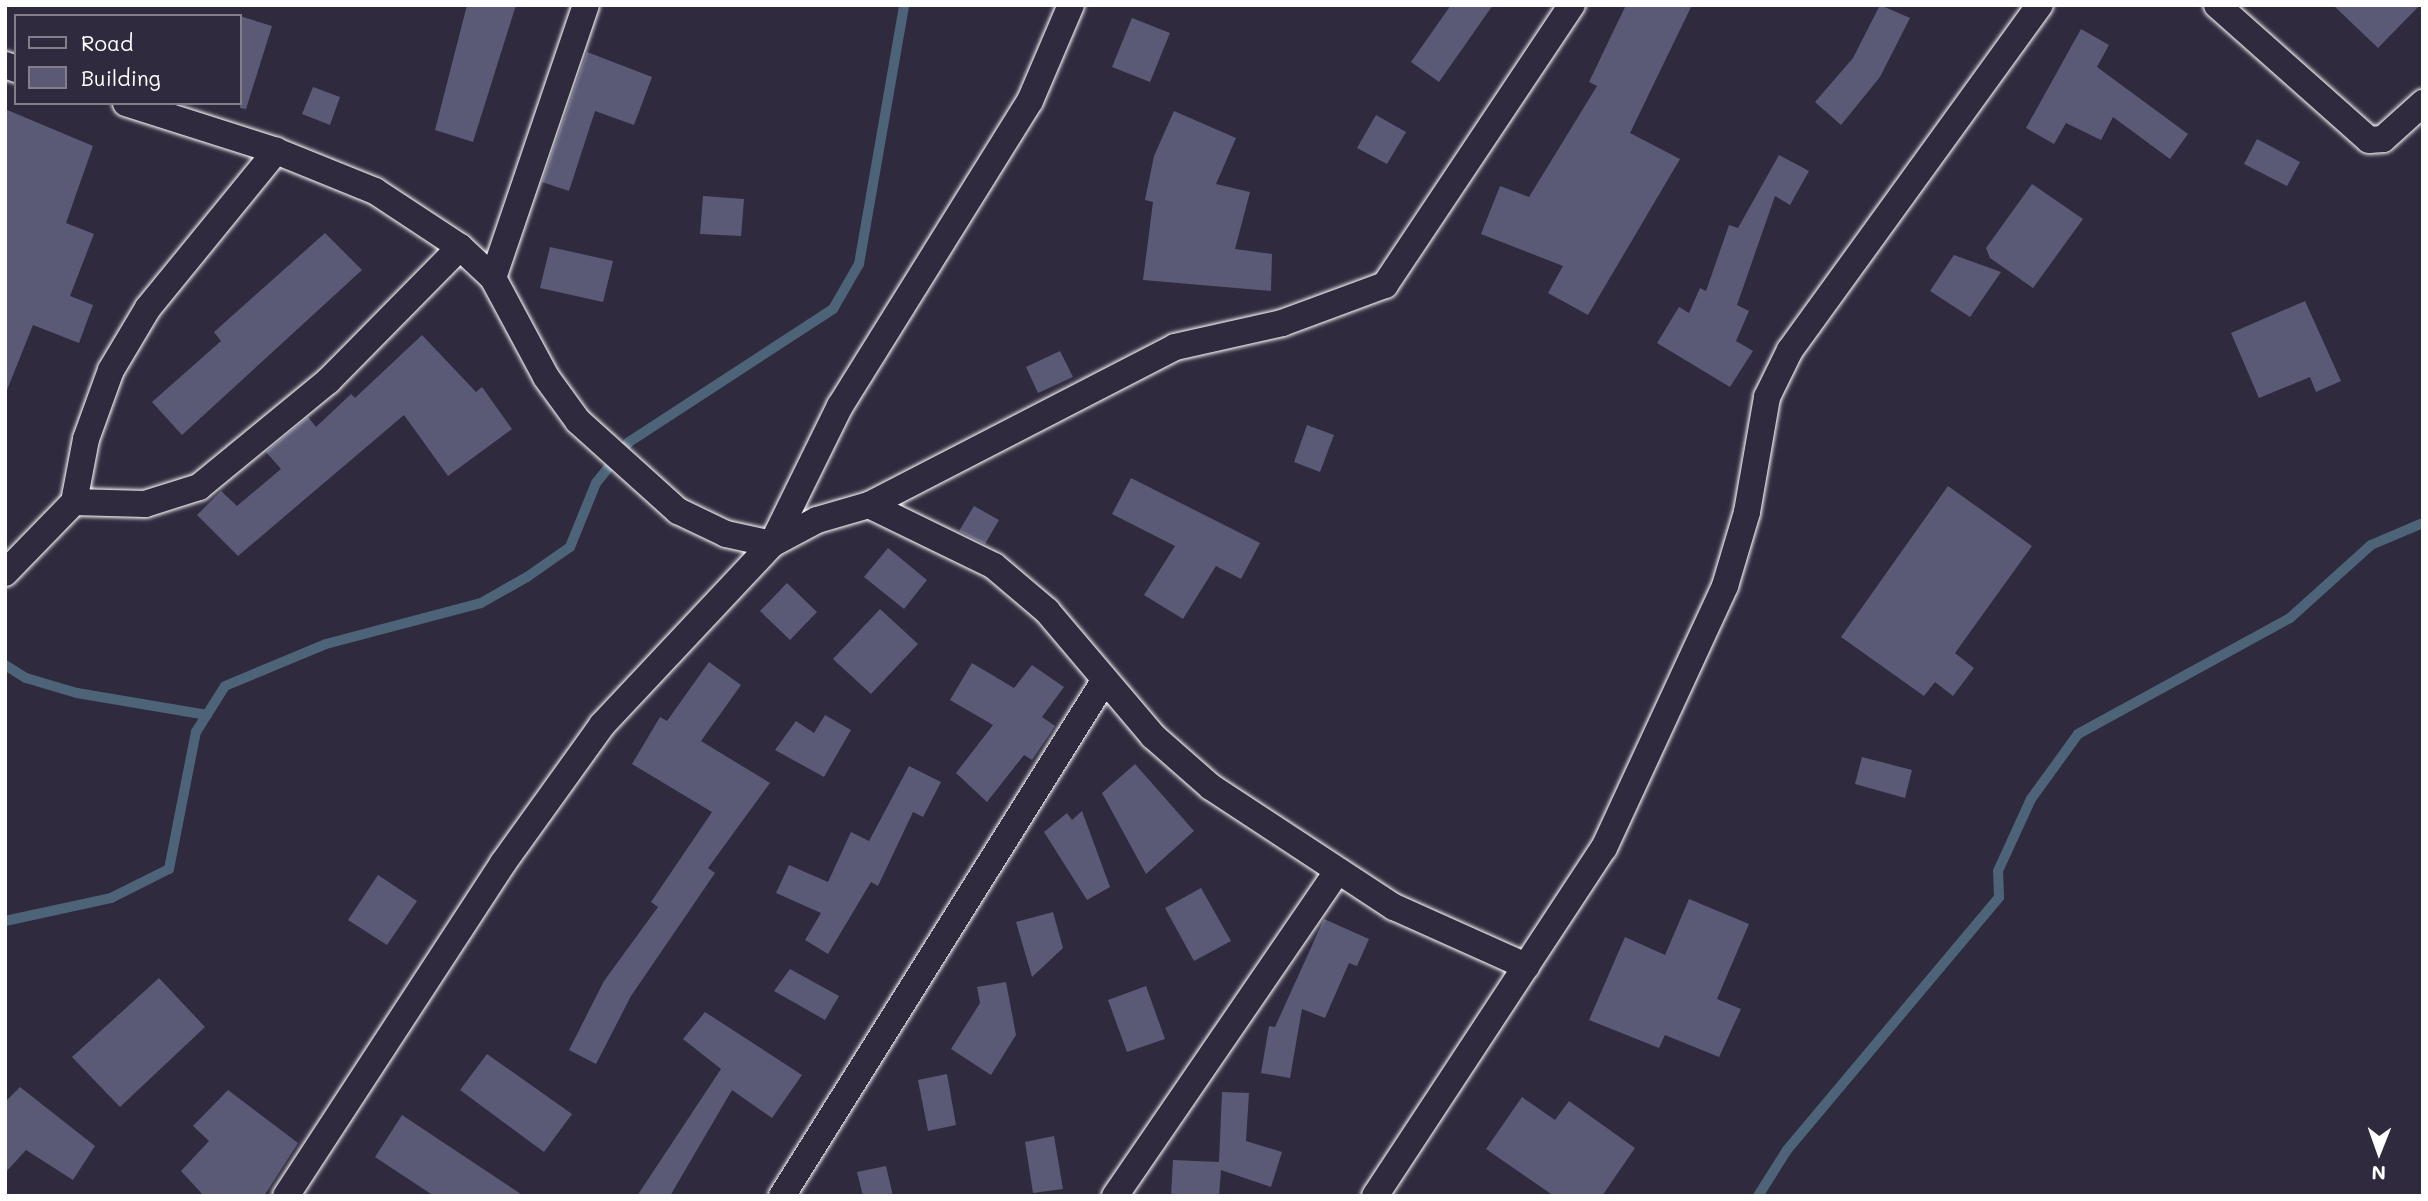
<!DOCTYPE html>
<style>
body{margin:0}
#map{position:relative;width:2428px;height:1201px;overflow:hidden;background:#2f2a3d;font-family:Mali,sans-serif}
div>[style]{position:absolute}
.stream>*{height:10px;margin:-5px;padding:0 5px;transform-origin:5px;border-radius:5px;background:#4d6478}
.building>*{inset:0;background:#5a5a77}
.roads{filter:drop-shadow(0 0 2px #fff) drop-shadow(0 0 2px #fff)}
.street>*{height:26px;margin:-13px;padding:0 13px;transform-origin:13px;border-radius:13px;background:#2f2a3d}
span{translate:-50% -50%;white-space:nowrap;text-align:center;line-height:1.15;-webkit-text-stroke:5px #2f2a3d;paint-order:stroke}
.frame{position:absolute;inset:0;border:7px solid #fff;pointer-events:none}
.legend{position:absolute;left:14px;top:14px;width:228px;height:91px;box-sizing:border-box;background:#2f2a3d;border:2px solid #827f8b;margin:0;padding:9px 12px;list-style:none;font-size:21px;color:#fff}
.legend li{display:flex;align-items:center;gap:14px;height:35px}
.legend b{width:35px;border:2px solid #827f8b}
.north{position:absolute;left:2344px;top:1117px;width:70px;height:70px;-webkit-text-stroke:5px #2f2a3d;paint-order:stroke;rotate:181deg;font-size:19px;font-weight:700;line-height:28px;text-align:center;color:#fff}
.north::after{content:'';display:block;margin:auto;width:24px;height:32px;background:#fff;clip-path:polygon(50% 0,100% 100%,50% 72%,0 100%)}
</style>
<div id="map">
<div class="stream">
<div style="left:5px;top:665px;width:25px;rotate:32deg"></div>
<div style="left:26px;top:678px;width:53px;rotate:16.4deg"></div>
<div style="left:77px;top:693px;width:132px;rotate:9.6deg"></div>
<div style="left:5px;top:921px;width:108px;rotate:-12.2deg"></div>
<div style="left:111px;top:898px;width:65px;rotate:-26.6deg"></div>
<div style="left:169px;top:869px;width:140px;rotate:-78.9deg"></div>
<div style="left:196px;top:732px;width:54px;rotate:-57.8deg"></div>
<div style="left:225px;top:686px;width:109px;rotate:-22.6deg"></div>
<div style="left:326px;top:644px;width:160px;rotate:-14.8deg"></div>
<div style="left:481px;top:603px;width:53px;rotate:-29.5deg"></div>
<div style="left:527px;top:577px;width:52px;rotate:-34.9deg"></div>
<div style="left:570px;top:547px;width:69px;rotate:-67.9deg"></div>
<div style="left:596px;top:483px;width:53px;rotate:-51.2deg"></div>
<div style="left:629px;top:442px;width:244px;rotate:-33.1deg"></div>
<div style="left:833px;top:309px;width:52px;rotate:-60deg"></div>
<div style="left:859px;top:264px;width:263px;rotate:-80.1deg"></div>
<div style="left:1758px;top:1196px;width:54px;rotate:-57.8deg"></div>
<div style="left:1787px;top:1150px;width:330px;rotate:-50deg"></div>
<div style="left:1999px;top:897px;width:26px;rotate:-92deg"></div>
<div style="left:1998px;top:871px;width:79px;rotate:-65.4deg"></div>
<div style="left:2031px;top:799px;width:80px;rotate:-54.1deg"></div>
<div style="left:2078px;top:734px;width:242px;rotate:-28.7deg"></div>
<div style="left:2290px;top:618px;width:109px;rotate:-42deg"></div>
<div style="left:2371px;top:545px;width:56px;rotate:-22.9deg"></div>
</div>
<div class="building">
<div style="clip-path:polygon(467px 5px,516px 5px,473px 142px,435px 130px)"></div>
<div style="clip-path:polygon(1451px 5px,1493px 5px,1439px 82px,1411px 62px)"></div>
<div style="clip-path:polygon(1626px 5px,1692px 5px,1630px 133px,1680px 159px,1588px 315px,1548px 293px,1563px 266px,1481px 234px,1500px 186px,1529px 197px,1597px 86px,1589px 82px)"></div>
<div style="clip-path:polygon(1880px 5px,1910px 18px,1880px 77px,1841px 125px,1815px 102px,1853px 58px)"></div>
<div style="clip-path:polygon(2333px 5px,2420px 5px,2378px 48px)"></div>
<div style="clip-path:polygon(240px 16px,272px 26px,246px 109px,240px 108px)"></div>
<div style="clip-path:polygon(1132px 18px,1170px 33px,1150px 82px,1112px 67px)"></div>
<div style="clip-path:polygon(2081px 29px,2109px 45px,2097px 67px,2188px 134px,2170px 159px,2113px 117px,2101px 140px,2066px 123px,2054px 144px,2026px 128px)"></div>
<div style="clip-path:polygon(587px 52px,652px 77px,634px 125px,595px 111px,569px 191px,542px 182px)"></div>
<div style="clip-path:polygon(313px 87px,340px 97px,330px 125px,302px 114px)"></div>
<div style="clip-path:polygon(5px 109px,93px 146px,66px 223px,94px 234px,70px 296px,93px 305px,79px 343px,33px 325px,7px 390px)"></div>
<div style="clip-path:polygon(1174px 111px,1236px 138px,1216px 184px,1250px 192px,1235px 249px,1272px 254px,1271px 291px,1143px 280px,1153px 202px,1145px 200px,1154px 156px)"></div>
<div style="clip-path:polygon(1376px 115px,1406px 132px,1387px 164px,1357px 148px)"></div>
<div style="clip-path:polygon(2257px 139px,2300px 162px,2287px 186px,2244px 164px)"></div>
<div style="clip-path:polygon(1779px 155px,1809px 171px,1790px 205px,1775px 196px,1737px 305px,1749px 311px,1736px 341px,1753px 351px,1730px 387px,1657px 343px,1679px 307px,1689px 313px,1700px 288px,1706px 291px,1729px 225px,1738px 228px)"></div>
<div style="clip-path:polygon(2032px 184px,2083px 219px,2033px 288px,1990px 258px,1986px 248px)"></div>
<div style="clip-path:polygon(703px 196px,744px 199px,741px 236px,700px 234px)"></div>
<div style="clip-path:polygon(325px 233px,362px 270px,182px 435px,152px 402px,221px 341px,214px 332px)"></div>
<div style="clip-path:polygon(550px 247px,613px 261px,603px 302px,540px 288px)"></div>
<div style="clip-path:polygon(1954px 255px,2001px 272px,1970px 317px,1930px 291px)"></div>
<div style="clip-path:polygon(2305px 301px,2341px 381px,2316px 392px,2310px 377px,2259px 398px,2231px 333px)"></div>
<div style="clip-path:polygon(422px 335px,476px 392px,482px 387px,512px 429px,448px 476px,404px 415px,238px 556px,197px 515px,221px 491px,237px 506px,281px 469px,266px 452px,308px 417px,316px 427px,351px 394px,355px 398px)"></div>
<div style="clip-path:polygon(1060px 351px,1073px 377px,1038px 393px,1026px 367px)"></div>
<div style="clip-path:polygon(1307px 425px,1334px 435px,1320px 472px,1294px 462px)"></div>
<div style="clip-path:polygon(1131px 478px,1260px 543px,1241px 579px,1216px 566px,1183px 619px,1144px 595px,1175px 546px,1112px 514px)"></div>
<div style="clip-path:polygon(1948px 486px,2032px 546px,1955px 653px,1974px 668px,1953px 696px,1935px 682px,1924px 696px,1841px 637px)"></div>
<div style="clip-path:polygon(974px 506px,999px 520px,985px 544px,959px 531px)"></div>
<div style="clip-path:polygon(888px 548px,927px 580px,904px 609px,864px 577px)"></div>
<div style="clip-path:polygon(787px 583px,817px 612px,790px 640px,760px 611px)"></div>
<div style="clip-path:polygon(880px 609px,918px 644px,871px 694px,833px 659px)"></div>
<div style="clip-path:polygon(709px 662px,741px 685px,701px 741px,770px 783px,708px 868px,715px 873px,631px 996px,596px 1064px,569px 1050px,604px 981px,658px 907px,651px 902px,712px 812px,632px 764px,660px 717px,667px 721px)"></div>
<div style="clip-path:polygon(972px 663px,1014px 688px,1032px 665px,1064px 687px,1042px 717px,1055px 726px,1032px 760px,1024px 755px,987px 802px,956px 773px,993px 725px,950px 700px)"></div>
<div style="clip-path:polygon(825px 715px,851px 730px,824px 777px,775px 750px,796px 721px,814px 733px)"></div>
<div style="clip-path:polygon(1862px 757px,1912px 770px,1905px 798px,1855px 784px)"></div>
<div style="clip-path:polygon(1135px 764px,1194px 831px,1146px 874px,1102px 793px)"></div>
<div style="clip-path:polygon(909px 766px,941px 782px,923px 817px,913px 812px,878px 886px,871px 882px,828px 954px,805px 940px,821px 913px,776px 893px,789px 865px,828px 882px,851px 832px,869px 841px)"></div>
<div style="clip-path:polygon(1082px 811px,1110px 887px,1087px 900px,1044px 832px,1067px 813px,1072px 820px)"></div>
<div style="clip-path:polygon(378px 875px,417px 901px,387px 945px,348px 920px)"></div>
<div style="clip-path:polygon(1201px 888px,1231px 941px,1194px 961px,1165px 908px)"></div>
<div style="clip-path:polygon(1689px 899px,1749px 924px,1717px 999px,1741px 1009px,1719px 1057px,1665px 1035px,1659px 1048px,1589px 1020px,1625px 937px,1665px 955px)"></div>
<div style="clip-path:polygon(1053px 912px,1063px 948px,1032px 977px,1016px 922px)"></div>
<div style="clip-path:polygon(1324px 919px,1369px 939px,1357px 966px,1349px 963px,1325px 1018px,1302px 1009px,1290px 1078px,1261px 1073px,1269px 1026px,1275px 1027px)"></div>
<div style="clip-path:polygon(790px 969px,839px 996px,825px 1020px,774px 991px)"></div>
<div style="clip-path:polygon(159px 978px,205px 1027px,120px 1107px,72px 1057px)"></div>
<div style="clip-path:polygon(1006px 982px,1016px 1035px,991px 1075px,951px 1049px,980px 1003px,977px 987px)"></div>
<div style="clip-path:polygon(1146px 986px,1165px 1039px,1127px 1052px,1108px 1000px)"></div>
<div style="clip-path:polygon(705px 1012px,802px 1075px,772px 1118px,732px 1090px,670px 1196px,637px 1196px,721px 1069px,683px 1039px)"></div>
<div style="clip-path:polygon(487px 1054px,572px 1114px,544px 1152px,460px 1090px)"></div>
<div style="clip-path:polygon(947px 1074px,956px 1125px,928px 1131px,918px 1080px)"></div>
<div style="clip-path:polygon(20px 1087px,95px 1146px,73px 1180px,26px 1150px,5px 1173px,5px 1102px)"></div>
<div style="clip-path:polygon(228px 1090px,298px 1143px,264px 1196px,204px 1196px,181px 1171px,209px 1141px,193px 1126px)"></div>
<div style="clip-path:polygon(1222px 1092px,1249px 1093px,1246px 1141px,1282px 1152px,1271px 1187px,1221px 1170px,1219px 1196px,1171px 1196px,1173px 1160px,1219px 1162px)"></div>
<div style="clip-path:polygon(1522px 1097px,1555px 1120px,1569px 1101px,1635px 1148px,1602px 1196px,1554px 1196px,1486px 1149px)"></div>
<div style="clip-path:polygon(402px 1115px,524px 1196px,434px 1196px,375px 1157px)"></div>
<div style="clip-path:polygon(1054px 1136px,1063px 1189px,1033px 1193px,1025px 1142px)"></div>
<div style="clip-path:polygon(886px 1166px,893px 1196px,863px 1196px,857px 1172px)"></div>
</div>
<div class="roads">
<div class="street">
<div style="left:2217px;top:5px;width:203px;rotate:41.6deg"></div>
<div style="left:2369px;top:140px;width:14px;rotate:-4deg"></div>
<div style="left:2383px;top:139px;width:54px;rotate:-42deg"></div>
<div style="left:5px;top:65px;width:12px;rotate:20deg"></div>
<div style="left:126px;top:103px;width:157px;rotate:17.7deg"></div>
<div style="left:276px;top:151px;width:107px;rotate:22deg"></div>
<div style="left:375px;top:191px;width:102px;rotate:33.4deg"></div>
<div style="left:460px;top:247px;width:45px;rotate:43.2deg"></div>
<div style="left:493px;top:278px;width:112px;rotate:61.8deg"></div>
<div style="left:546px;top:377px;width:54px;rotate:54deg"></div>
<div style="left:578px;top:421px;width:135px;rotate:42deg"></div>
<div style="left:678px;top:511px;width:53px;rotate:25.6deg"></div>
<div style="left:726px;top:534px;width:47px;rotate:12.3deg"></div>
<div style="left:772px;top:544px;width:51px;rotate:-28.1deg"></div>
<div style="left:817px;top:520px;width:54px;rotate:-16.1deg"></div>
<div style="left:869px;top:505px;width:344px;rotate:-27.3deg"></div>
<div style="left:1175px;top:347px;width:110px;rotate:-12.6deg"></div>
<div style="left:1282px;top:323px;width:110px;rotate:-20.3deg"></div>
<div style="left:1385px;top:285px;width:337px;rotate:-56.3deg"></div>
<div style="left:493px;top:278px;width:288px;rotate:-71.2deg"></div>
<div style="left:74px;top:502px;width:71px;rotate:1.6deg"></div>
<div style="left:145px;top:504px;width:57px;rotate:-17.5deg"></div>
<div style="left:199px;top:487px;width:167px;rotate:-39.4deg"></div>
<div style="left:328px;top:381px;width:188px;rotate:-45.4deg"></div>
<div style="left:869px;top:505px;width:139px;rotate:26deg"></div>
<div style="left:994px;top:566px;width:70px;rotate:40.3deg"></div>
<div style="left:1047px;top:611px;width:164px;rotate:49.7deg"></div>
<div style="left:1153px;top:736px;width:77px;rotate:41.3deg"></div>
<div style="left:1211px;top:787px;width:219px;rotate:33.3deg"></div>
<div style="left:1394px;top:907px;width:145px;rotate:24.1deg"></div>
<div style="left:5px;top:573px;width:99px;rotate:-45.8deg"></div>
<div style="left:74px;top:502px;width:64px;rotate:-79.2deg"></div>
<div style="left:86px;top:439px;width:73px;rotate:-70.1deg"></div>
<div style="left:111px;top:370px;width:72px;rotate:-59.2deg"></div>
<div style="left:148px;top:308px;width:203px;rotate:-50.8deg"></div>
<div style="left:286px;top:1196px;width:397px;rotate:-56.9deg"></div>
<div style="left:503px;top:863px;width:170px;rotate:-54.3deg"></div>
<div style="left:602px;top:725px;width:248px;rotate:-46.8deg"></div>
<div style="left:772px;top:544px;width:154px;rotate:-63.8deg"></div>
<div style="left:840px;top:406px;width:359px;rotate:-58.1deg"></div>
<div style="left:1030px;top:101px;width:104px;rotate:-66.9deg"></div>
<div style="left:782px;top:1196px;width:607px;rotate:-57.98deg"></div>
<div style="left:1115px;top:1196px;width:391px;rotate:-55.6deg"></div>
<div style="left:1375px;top:1196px;width:417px;rotate:-56.7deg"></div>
<div style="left:1604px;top:848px;width:289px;rotate:-65.2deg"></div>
<div style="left:1725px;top:586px;width:77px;rotate:-73.4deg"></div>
<div style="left:1747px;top:512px;width:117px;rotate:-80.1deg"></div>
<div style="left:1767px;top:397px;width:52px;rotate:-63.9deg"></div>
<div style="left:1790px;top:350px;width:426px;rotate:-54.1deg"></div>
</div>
</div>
<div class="frame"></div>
<ul class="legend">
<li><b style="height:9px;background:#2f2a3d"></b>Road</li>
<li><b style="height:19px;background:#5a5a77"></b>Building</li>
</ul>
<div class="north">N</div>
</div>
